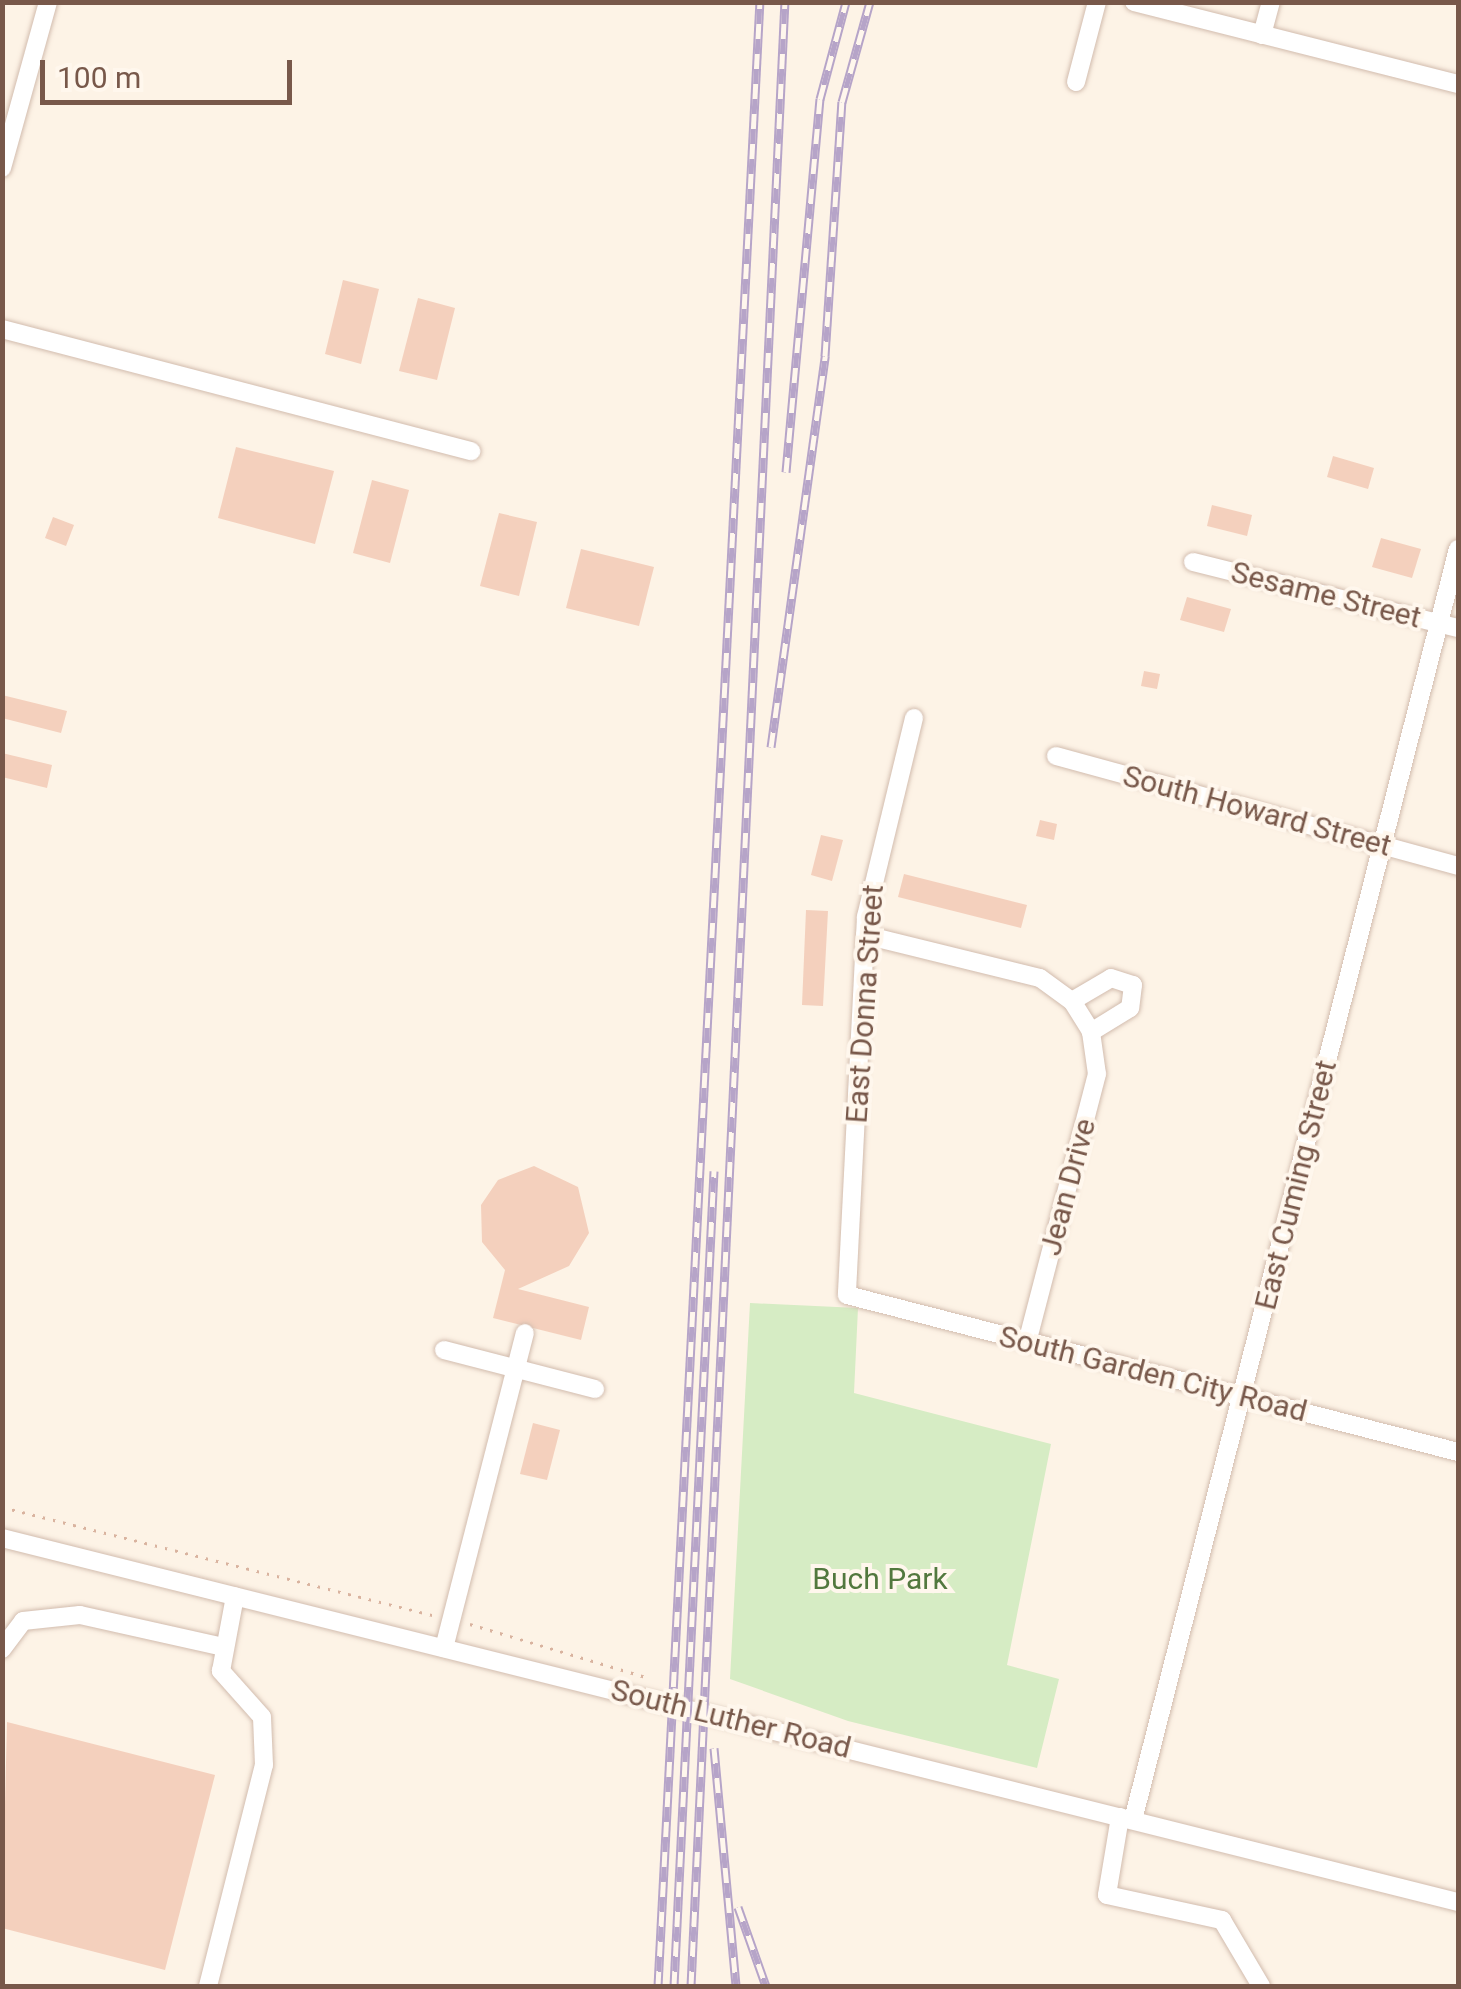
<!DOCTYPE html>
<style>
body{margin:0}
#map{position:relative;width:1461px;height:1989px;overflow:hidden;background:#fdf3e6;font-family:Roboto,sans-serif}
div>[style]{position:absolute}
.green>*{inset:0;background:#d6ecc4}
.building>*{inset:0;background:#f4d0bd}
.path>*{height:2.5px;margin-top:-1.25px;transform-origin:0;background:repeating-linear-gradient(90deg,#d9b39f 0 2.5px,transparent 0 10.5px)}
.roads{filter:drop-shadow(0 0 2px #d2bcae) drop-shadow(0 0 2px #d2bcae)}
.minor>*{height:18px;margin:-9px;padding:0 9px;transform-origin:9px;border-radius:9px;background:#fff}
.rail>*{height:9px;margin-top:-4.5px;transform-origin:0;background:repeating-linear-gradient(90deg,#fff7ed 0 15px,#b6a4c8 0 30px);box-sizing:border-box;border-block:2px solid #b6a4c8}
span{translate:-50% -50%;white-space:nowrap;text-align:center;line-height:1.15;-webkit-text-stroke:8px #fff7ed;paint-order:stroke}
.street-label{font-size:30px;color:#78584a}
.park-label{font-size:30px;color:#52783e}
.frame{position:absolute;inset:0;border:5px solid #78584a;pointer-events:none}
.scale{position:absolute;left:40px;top:60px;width:252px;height:45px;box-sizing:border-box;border:5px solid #78584a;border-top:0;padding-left:12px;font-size:30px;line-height:35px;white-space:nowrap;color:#78584a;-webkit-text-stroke:8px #fff7ed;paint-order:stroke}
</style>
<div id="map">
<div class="green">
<div style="clip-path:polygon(750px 1303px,858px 1308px,854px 1393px,1051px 1444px,1007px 1665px,1059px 1679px,1037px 1768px,848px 1721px,730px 1679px)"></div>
</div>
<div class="building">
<div style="clip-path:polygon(343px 280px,379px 289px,361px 364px,325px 354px)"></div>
<div style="clip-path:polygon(418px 298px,455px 308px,437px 380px,399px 371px)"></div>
<div style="clip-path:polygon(236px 447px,334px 471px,315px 544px,218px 518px)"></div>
<div style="clip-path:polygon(1333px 456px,1374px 468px,1368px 489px,1327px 477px)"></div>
<div style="clip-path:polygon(372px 480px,409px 490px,390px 563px,353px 553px)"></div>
<div style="clip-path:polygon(1212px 505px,1252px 515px,1247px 536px,1207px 526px)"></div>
<div style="clip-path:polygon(499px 513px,537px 522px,519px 596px,480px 586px)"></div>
<div style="clip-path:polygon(53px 517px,74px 525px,66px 546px,45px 538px)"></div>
<div style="clip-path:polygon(1381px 538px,1421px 549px,1412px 578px,1372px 567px)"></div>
<div style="clip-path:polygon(581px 549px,654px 567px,639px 626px,566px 608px)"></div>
<div style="clip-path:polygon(1187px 597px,1231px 609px,1224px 632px,1180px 620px)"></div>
<div style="clip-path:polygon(1144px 671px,1160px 674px,1157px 689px,1141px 686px)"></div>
<div style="clip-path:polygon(2px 695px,67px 711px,61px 733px,2px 718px)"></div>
<div style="clip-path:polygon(2px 753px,52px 765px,47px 788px,2px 777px)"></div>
<div style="clip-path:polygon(1040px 820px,1057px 824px,1054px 840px,1036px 836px)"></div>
<div style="clip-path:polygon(821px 835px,843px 840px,832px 881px,811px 875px)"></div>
<div style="clip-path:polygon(904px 874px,1027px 905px,1021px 928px,898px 897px)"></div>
<div style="clip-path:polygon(806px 910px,828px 911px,823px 1006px,802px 1005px)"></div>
<div style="clip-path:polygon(534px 1166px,578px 1187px,589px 1233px,569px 1266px,518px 1289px,589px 1307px,581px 1340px,493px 1318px,505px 1270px,482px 1242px,481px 1205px,498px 1180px)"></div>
<div style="clip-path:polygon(533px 1423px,560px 1430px,547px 1480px,520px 1474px)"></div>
<div style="clip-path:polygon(7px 1722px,215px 1775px,165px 1970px,2px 1928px)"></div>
</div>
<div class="path">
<div style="left:2px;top:1507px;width:444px;rotate:14.1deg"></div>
<div style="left:470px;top:1624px;width:187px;rotate:16.8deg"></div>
</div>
<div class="roads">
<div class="minor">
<div style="left:1134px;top:2px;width:334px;rotate:14.2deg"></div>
<div style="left:1262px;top:35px;width:34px;rotate:-75deg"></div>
<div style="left:1076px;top:82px;width:83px;rotate:-75.3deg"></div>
<div style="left:2px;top:168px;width:172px;rotate:-74.5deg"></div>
<div style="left:2px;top:329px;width:485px;rotate:14.6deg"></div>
<div style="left:1193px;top:562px;width:273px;rotate:14deg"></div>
<div style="left:914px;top:718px;width:205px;rotate:103.6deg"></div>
<div style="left:866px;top:917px;width:378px;rotate:92.9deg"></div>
<div style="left:847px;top:1295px;width:631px;rotate:14.41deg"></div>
<div style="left:1056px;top:756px;width:417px;rotate:15.3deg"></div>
<div style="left:865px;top:935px;width:180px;rotate:13.8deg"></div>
<div style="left:1040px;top:978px;width:39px;rotate:36deg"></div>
<div style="left:1072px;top:1001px;width:36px;rotate:58deg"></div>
<div style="left:1091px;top:1032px;width:42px;rotate:81.9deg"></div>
<div style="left:1097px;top:1074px;width:277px;rotate:104.6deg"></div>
<div style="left:1072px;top:1001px;width:45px;rotate:-30.5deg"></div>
<div style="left:1111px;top:978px;width:23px;rotate:18deg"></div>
<div style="left:1133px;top:985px;width:23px;rotate:97deg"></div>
<div style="left:1130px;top:1008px;width:46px;rotate:148.4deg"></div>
<div style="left:444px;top:1350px;width:156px;rotate:14.5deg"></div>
<div style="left:2px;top:1538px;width:1501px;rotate:14.04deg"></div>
<div style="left:444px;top:1648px;width:325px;rotate:-75.6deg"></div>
<div style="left:2px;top:1649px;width:35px;rotate:-53deg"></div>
<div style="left:23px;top:1621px;width:57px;rotate:-6deg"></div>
<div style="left:80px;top:1615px;width:147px;rotate:12.6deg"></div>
<div style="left:1120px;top:1817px;width:79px;rotate:99.5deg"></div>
<div style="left:1107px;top:1895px;width:118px;rotate:12.3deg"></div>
<div style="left:1222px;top:1920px;width:77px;rotate:59.4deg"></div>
<div style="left:1133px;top:1820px;width:1312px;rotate:-75.66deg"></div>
<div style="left:208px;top:1986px;width:228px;rotate:-75.8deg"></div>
<div style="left:264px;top:1765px;width:48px;rotate:-92.4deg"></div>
<div style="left:262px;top:1717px;width:62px;rotate:-131.7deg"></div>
<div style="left:221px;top:1671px;width:76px;rotate:-79.4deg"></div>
</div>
</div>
<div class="rail">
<div style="left:786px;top:472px;width:375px;rotate:-84.8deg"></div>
<div style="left:820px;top:99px;width:100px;rotate:-75deg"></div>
<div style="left:771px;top:747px;width:395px;rotate:-82.1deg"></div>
<div style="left:825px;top:356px;width:255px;rotate:-86.2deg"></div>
<div style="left:842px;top:102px;width:104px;rotate:-74.4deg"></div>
<div style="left:714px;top:1748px;width:239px;rotate:84.7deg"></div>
<div style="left:738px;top:1907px;width:84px;rotate:70.5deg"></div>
<div style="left:658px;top:1986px;width:1987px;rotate:-87.06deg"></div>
<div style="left:674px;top:1986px;width:816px;rotate:-87.19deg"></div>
<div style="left:691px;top:1986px;width:1986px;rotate:-87.29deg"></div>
</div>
<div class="street-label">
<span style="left:1326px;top:595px;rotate:14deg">Sesame Street</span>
<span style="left:1257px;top:811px;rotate:15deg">South Howard Street</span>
<span style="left:865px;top:1004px;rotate:-86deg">East Donna Street</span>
<span style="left:1296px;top:1185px;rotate:-76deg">East Cuming Street</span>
<span style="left:1068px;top:1187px;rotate:-75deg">Jean Drive</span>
<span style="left:1153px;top:1374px;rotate:14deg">South Garden City Road</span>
<span style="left:731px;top:1719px;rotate:14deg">South Luther Road</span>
</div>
<div class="park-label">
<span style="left:880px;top:1579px">Buch Park</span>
</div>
<div class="frame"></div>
<div class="scale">100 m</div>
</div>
